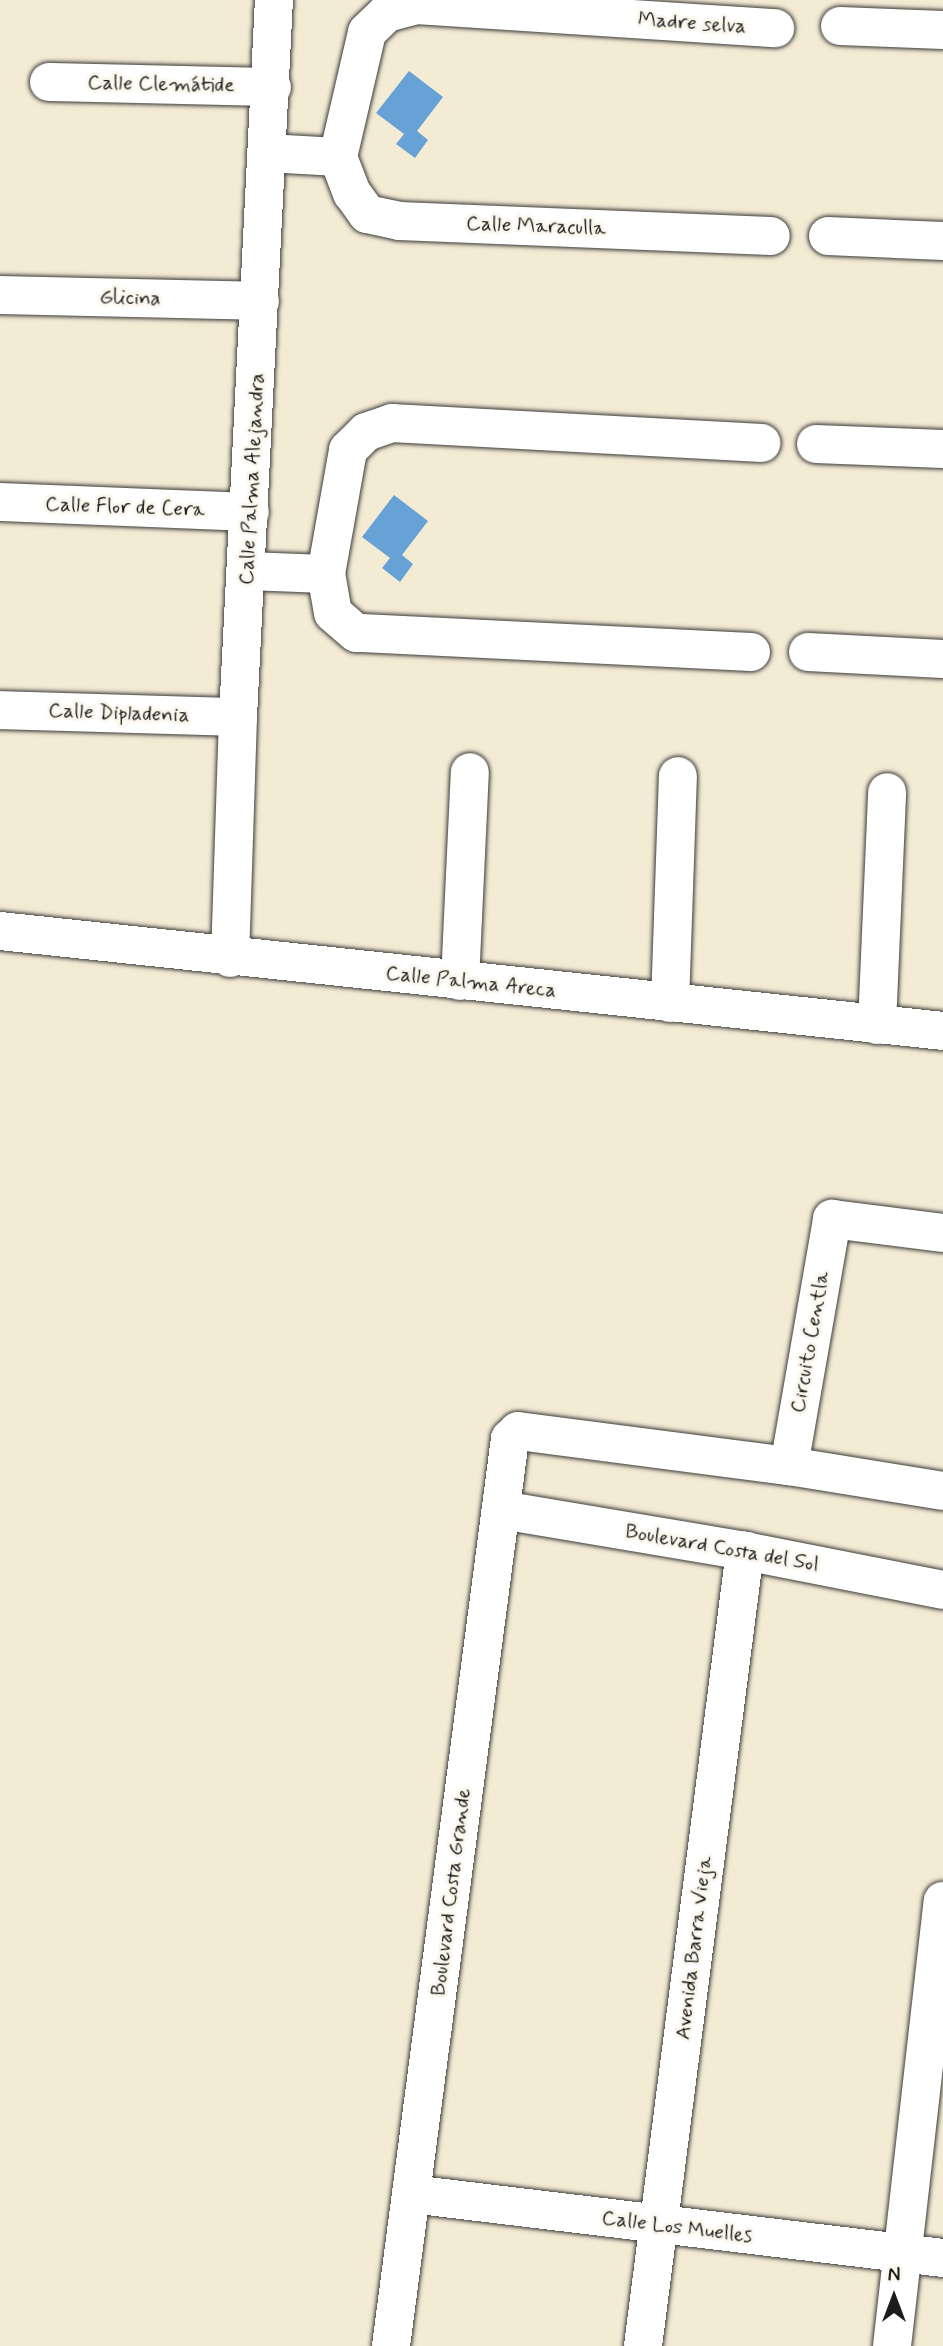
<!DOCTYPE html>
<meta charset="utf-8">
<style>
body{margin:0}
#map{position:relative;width:943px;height:2346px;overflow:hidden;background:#f4ebd5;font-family:Mynerve,sans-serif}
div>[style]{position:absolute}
.water>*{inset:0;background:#66a2d6}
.roads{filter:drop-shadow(0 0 2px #3c3b38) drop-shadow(0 0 2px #3c3b38)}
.minor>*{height:38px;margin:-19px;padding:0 19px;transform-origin:19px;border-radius:19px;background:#fff}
span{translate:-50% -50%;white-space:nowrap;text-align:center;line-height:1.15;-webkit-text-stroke:6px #fbf7ec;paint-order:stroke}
.street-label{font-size:21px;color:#1c1c1c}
.north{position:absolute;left:859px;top:2262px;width:70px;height:70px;-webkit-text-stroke:5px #fbf7ec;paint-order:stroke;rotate:0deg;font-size:19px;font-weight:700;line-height:28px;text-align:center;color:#1c1c1c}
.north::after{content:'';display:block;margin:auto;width:24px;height:32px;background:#1c1c1c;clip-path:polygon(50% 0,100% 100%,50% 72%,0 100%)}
</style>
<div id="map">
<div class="water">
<div style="clip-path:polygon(409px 71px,443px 97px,417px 131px,428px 140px,415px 158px,396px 144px,404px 134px,376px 113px)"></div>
<div style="clip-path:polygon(394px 495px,428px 521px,402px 555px,413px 564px,400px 582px,382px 568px,390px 558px,362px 537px)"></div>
</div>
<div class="roads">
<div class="minor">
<div style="left:840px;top:26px;width:103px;rotate:2.2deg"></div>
<div style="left:49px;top:82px;width:223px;rotate:1.3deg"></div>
<div style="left:267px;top:153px;width:71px;rotate:3.2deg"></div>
<div style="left:338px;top:157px;width:128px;rotate:-76.9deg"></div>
<div style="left:367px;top:32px;width:28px;rotate:-44deg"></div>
<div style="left:387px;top:13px;width:30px;rotate:-15deg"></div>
<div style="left:416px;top:5px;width:360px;rotate:3.7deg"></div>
<div style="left:338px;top:157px;width:39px;rotate:69deg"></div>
<div style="left:352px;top:193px;width:26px;rotate:54deg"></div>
<div style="left:367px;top:214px;width:33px;rotate:12deg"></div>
<div style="left:399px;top:221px;width:372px;rotate:2.3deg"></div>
<div style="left:828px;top:236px;width:115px;rotate:2.5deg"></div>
<div style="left:0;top:295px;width:260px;rotate:1.3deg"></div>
<div style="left:816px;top:444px;width:127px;rotate:2.3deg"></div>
<div style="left:0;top:502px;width:250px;rotate:2.3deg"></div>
<div style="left:247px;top:571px;width:79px;rotate:2.2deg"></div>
<div style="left:751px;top:652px;width:395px;rotate:-177.2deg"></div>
<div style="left:356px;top:633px;width:30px;rotate:-139deg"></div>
<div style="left:333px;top:613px;width:40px;rotate:-100deg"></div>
<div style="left:326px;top:574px;width:126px;rotate:-79.9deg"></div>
<div style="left:348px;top:450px;width:25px;rotate:-45deg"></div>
<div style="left:366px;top:432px;width:28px;rotate:-19deg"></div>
<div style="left:392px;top:423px;width:370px;rotate:3.1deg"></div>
<div style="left:808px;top:652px;width:135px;rotate:3deg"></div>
<div style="left:0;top:710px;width:238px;rotate:1.7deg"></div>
<div style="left:0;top:931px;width:948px;rotate:6.05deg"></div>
<div style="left:230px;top:958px;width:241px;rotate:-88.1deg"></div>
<div style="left:238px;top:717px;width:718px;rotate:-87.13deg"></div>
<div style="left:460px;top:981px;width:209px;rotate:-87.3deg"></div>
<div style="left:670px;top:1003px;width:227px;rotate:-88deg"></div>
<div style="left:877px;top:1025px;width:233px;rotate:-87.5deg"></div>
<div style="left:789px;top:1466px;width:251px;rotate:-80.1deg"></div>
<div style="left:832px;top:1219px;width:112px;rotate:7.2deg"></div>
<div style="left:501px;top:1510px;width:247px;rotate:9.5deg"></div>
<div style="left:745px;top:1551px;width:202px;rotate:11.1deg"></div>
<div style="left:411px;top:2194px;width:536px;rotate:6.86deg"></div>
<div style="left:391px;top:2346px;width:915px;rotate:-82.53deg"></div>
<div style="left:510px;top:1439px;width:11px;rotate:-45deg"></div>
<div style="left:518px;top:1431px;width:273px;rotate:7.4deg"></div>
<div style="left:789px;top:1466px;width:156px;rotate:9.2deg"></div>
<div style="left:643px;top:2346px;width:802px;rotate:-82.69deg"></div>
<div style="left:892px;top:2346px;width:448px;rotate:-83.5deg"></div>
</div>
</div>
<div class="street-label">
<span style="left:692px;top:23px;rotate:4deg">Madre selva</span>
<span style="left:161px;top:84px;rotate:1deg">Calle Clemátide</span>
<span style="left:536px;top:226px;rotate:2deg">Calle Maraculla</span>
<span style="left:130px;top:298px;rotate:1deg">Glicina</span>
<span style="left:252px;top:479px;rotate:-87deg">Calle Palma Alejandra</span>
<span style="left:125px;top:507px;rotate:2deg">Calle Flor de Cera</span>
<span style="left:119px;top:713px;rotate:2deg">Calle Dipladenia</span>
<span style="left:471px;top:982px;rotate:6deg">Calle Palma Areca</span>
<span style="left:810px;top:1342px;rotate:-80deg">Circuito Centla</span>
<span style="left:722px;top:1548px;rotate:10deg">Boulevard Costa del Sol</span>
<span style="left:451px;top:1892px;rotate:-83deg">Boulevard Costa Grande</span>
<span style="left:694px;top:1948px;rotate:-83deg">Avenida Barra Vieja</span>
<span style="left:677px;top:2227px;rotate:7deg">Calle Los Muelles</span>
</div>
<div class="north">N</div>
</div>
